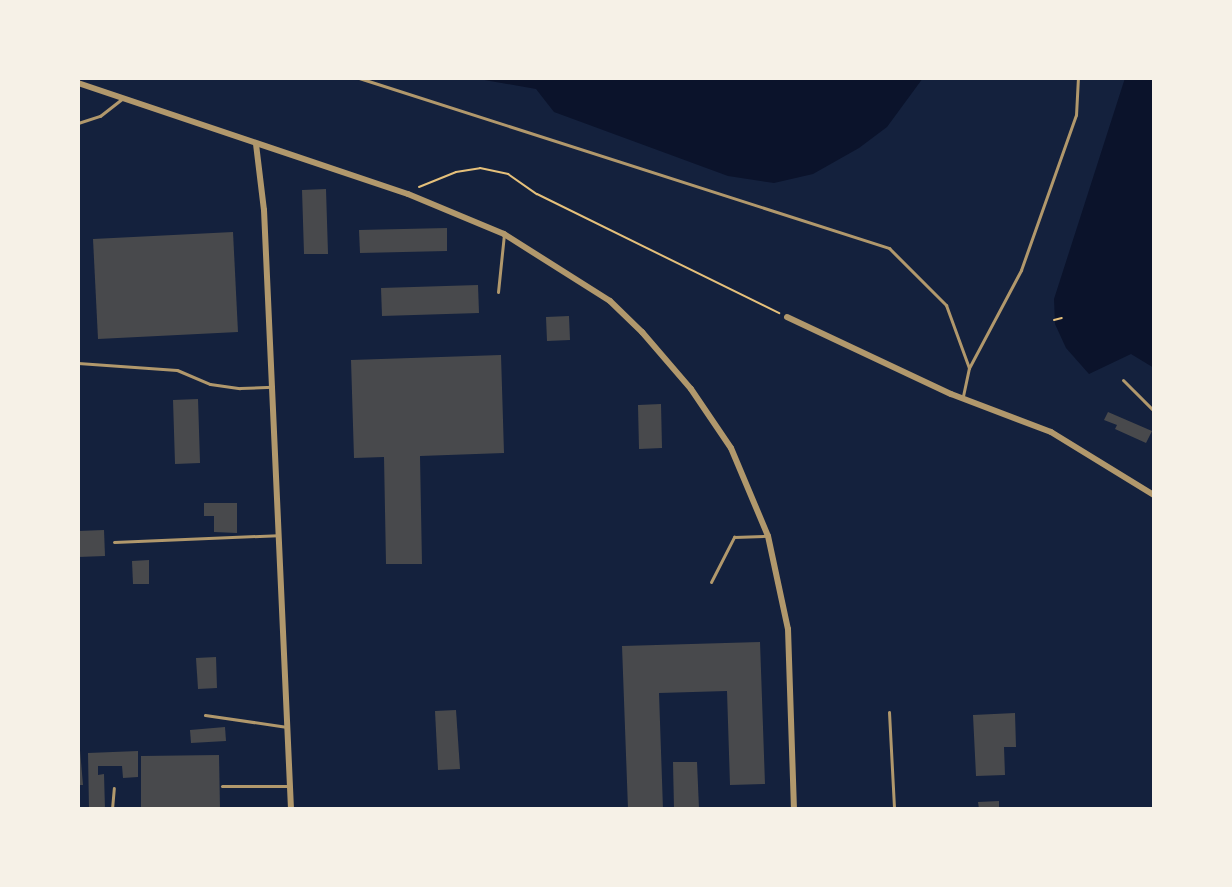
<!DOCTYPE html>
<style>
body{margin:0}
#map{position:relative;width:1232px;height:887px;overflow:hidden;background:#14213d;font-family:Rubik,sans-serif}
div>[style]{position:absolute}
.water>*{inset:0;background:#0b132b}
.building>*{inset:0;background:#48494c}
.path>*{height:2px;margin:-1px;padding:0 1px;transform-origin:1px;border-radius:1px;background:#e5c07b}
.service>*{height:3px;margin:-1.5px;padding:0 1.5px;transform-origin:1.5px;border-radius:1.5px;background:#b1986c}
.minor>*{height:6px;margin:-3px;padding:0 3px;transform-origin:3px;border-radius:3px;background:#b1986c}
span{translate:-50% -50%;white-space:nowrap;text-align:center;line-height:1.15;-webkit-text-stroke:6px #f6f1e7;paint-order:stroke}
.frame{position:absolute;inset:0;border:80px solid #f6f1e7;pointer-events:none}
</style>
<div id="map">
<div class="water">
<div style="clip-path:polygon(473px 78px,923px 78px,887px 127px,859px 148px,813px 174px,774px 183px,728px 176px,554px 112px,536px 89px)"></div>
<div style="clip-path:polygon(1125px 78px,1154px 78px,1154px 368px,1131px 354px,1089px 374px,1066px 348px,1055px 324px,1054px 299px)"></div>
</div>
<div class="building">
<div style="clip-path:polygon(326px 189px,328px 254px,304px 254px,302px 190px)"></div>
<div style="clip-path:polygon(447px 228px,447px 251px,360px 253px,359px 230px)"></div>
<div style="clip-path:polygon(233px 232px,238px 332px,98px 339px,93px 239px)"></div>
<div style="clip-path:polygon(478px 285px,479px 313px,382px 316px,381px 288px)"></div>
<div style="clip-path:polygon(569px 316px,570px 340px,547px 341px,546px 317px)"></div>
<div style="clip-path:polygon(501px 355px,504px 453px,420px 456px,422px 564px,386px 564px,384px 457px,354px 458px,351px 360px)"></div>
<div style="clip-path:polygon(198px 399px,200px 463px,175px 464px,173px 400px)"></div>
<div style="clip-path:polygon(661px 404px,662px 448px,639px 449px,638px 405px)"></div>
<div style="clip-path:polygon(1108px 412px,1152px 431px,1146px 443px,1115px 429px,1117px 425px,1104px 420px)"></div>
<div style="clip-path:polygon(204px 503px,237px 503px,237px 533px,214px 532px,214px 516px,204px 516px)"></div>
<div style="clip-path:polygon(104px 530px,105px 556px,78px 557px,78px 531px)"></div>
<div style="clip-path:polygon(149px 560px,149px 584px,133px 584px,132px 561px)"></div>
<div style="clip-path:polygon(760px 642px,765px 784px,730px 785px,727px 691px,659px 693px,663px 809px,628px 809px,622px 646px)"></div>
<div style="clip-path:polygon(216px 657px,217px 688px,198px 689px,196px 658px)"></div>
<div style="clip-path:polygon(456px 710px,460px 769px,438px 770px,435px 711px)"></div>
<div style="clip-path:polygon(1015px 713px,1016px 747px,1004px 747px,1005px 775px,976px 776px,973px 715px)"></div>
<div style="clip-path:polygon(225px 727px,226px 741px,191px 743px,190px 730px)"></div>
<div style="clip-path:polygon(78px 750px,80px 750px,83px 785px,78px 785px)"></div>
<div style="clip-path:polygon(138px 751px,138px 777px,123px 778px,122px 766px,98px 766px,98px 775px,104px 774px,105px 809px,89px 809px,88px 753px)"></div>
<div style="clip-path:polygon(219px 755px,220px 809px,141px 809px,141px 756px)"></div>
<div style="clip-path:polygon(673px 762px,697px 762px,699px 809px,674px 809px)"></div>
<div style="clip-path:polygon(999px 801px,999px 809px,979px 809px,978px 802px)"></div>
</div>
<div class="path">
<div style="left:419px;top:187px;width:40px;rotate:-22deg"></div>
<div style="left:456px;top:172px;width:24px;rotate:-9deg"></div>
<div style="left:480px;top:168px;width:29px;rotate:12deg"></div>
<div style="left:508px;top:174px;width:35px;rotate:35deg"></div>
<div style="left:537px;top:194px;width:270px;rotate:26.2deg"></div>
<div style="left:1054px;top:320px;width:8px;rotate:-14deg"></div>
</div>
<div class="service">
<div style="left:359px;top:78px;width:557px;rotate:17.78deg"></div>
<div style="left:889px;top:248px;width:81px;rotate:45deg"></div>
<div style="left:946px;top:305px;width:67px;rotate:69.9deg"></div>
<div style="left:78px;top:123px;width:23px;rotate:-18deg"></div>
<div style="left:100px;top:116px;width:28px;rotate:-38deg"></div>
<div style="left:498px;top:292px;width:58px;rotate:-84.1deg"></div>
<div style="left:78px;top:363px;width:99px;rotate:4deg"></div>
<div style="left:177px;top:370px;width:36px;rotate:23deg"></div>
<div style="left:210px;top:384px;width:30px;rotate:8deg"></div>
<div style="left:240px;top:388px;width:33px;rotate:-2deg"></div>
<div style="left:1123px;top:380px;width:44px;rotate:45deg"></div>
<div style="left:963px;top:396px;width:29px;rotate:-78deg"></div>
<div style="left:969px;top:368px;width:111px;rotate:-62deg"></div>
<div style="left:1021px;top:270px;width:164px;rotate:-70.5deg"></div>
<div style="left:1076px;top:115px;width:37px;rotate:-87deg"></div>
<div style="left:114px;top:542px;width:164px;rotate:-2.4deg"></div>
<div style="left:711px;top:582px;width:51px;rotate:-62.9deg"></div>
<div style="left:734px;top:537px;width:34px;rotate:-2deg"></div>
<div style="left:889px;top:712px;width:97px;rotate:87deg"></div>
<div style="left:205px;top:715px;width:83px;rotate:8.3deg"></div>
<div style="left:222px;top:786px;width:68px"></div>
<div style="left:112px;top:809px;width:21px;rotate:-85deg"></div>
</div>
<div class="minor">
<div style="left:78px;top:83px;width:348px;rotate:18.6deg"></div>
<div style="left:408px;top:194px;width:104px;rotate:22.6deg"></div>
<div style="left:504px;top:234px;width:125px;rotate:32.3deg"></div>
<div style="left:610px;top:301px;width:45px;rotate:44.1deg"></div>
<div style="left:642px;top:332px;width:75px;rotate:49.3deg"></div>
<div style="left:691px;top:389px;width:71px;rotate:55.9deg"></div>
<div style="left:731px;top:448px;width:95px;rotate:67.2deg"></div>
<div style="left:768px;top:536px;width:95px;rotate:77.9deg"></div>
<div style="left:788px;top:629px;width:180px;rotate:88.1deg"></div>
<div style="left:256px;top:144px;width:66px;rotate:83.1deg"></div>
<div style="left:264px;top:210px;width:600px;rotate:87.42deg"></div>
<div style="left:787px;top:317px;width:181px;rotate:25.2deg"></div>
<div style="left:951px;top:394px;width:107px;rotate:20.8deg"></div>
<div style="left:1051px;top:432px;width:121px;rotate:31.5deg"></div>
</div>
<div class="frame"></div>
</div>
